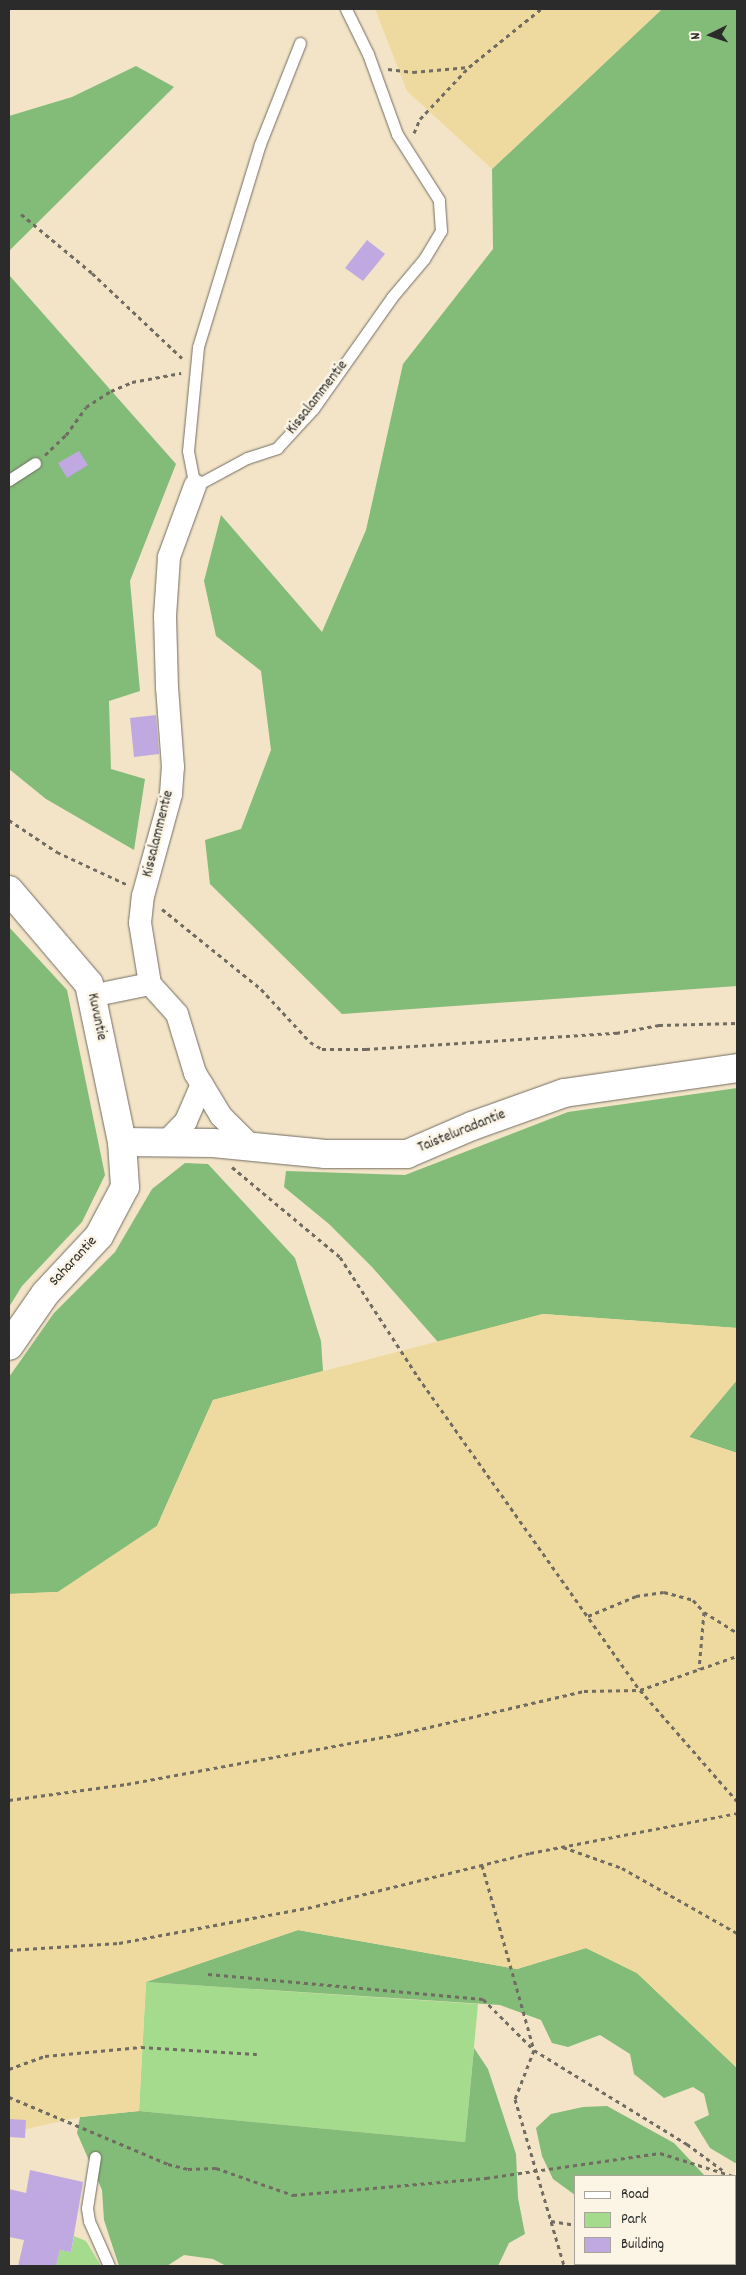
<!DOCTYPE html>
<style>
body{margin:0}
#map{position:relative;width:746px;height:2275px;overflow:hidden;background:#f3e4c7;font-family:Dekko,sans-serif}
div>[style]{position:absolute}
.green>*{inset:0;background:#a4db8c}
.forest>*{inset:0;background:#83bb78}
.sand>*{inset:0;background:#eeda9e}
.building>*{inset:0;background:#bfa9e0}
.path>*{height:3px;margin-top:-1.5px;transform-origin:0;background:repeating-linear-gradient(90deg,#716c62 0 4px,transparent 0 8px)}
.roads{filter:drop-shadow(0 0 1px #716c62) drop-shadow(0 0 1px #716c62)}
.service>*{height:11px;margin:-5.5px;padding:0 5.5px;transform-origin:5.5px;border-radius:5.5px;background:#fff}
.minor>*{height:22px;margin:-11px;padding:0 11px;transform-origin:11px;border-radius:11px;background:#fff}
.tertiary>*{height:28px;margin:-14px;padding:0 14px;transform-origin:14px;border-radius:14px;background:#fff}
span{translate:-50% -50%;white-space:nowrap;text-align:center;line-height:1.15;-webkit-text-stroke:5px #fcf5e5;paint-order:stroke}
.street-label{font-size:15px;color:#2b2b2b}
.frame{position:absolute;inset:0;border:10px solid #2b2b2b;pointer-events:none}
.legend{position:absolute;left:574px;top:2175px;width:162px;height:90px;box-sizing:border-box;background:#fcf5e5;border:1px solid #a8a49b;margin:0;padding:6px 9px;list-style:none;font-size:15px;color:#2b2b2b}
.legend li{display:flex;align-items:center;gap:10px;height:25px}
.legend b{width:25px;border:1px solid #a8a49b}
.north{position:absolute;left:686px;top:10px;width:50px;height:50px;-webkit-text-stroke:4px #fcf5e5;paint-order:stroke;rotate:266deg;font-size:14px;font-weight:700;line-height:20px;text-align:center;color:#2b2b2b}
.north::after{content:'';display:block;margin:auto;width:18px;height:22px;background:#2b2b2b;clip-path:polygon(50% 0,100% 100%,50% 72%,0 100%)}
</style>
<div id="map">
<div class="green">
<div style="clip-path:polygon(146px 1982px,478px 2004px,465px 2142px,139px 2111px)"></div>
<div style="clip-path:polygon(74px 2236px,86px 2241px,101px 2266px,56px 2266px,60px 2250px,71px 2252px)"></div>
</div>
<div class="forest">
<div style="clip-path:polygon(662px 9px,737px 9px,737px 986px,342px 1014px,210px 884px,205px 840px,241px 829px,271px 750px,261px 671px,216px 636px,204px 581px,221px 515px,322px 632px,366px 530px,403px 364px,493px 249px,492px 169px)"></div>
<div style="clip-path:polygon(136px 66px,174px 87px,9px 251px,9px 116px,72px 97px)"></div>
<div style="clip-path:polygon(9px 275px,176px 464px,130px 581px,140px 691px,109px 701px,111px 769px,145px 779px,134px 850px,46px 799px,9px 769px)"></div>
<div style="clip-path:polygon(9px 927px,67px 990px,105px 1175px,82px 1222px,22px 1286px,9px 1307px)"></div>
<div style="clip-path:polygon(737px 1088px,737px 1328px,543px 1314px,438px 1342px,372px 1267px,329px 1224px,284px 1187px,286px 1171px,405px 1175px,568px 1112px)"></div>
<div style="clip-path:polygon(185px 1163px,208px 1164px,295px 1258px,321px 1341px,323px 1371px,213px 1400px,157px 1526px,58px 1592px,9px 1594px,9px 1377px,54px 1313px,115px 1252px,152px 1189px)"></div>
<div style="clip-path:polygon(737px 1380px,737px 1453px,689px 1437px)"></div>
<div style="clip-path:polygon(298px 1930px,517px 1969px,586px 1948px,637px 1973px,737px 2068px,737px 2164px,710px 2148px,694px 2122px,709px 2115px,704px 2094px,693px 2087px,664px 2098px,634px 2074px,630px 2054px,600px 2035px,568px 2047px,552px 2043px,541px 2020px,500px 2005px,146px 1982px)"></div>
<div style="clip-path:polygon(474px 2048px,488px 2069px,516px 2154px,518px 2198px,525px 2234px,509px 2243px,498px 2266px,226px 2266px,213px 2259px,184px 2255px,167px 2266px,119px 2266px,104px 2220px,102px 2190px,77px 2133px,80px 2117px,139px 2111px,465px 2142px)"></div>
<div style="clip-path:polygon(607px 2106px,674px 2143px,705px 2176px,575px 2176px,575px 2195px,553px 2179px,542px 2156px,536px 2128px,551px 2114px,583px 2107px)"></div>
<div style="clip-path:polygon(735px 2190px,737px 2266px,651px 2266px,648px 2264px,735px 2264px)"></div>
</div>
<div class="sand">
<div style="clip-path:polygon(375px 9px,662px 9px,492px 169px,407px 91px)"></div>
<div style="clip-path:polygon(543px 1314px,737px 1328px,737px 1380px,689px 1437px,737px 1453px,737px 2068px,637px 1973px,586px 1948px,517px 1969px,298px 1930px,146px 1982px,139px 2111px,80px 2117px,9px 2133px,9px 1594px,58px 1592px,157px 1526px,213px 1400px)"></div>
</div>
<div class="building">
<div style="clip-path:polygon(367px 240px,385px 254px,363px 281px,345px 268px)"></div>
<div style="clip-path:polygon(79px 451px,88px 465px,67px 478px,58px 463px)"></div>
<div style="clip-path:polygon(156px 715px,159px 754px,134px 757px,130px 718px)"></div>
<div style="clip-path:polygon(9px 2119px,26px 2120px,25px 2138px,9px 2137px)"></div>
<div style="clip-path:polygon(30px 2170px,83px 2182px,71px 2252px,60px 2250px,56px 2266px,18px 2266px,24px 2240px,9px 2237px,9px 2189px,26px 2193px)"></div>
</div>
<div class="path">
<div style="left:388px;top:69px;width:25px;rotate:7deg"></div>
<div style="left:413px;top:72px;width:56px;rotate:-5.1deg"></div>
<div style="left:414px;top:133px;width:15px;rotate:-67deg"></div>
<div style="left:420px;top:119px;width:71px;rotate:-46.7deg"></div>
<div style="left:469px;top:67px;width:92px;rotate:-38.9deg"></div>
<div style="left:21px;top:214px;width:92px;rotate:39.7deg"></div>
<div style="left:92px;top:273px;width:124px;rotate:43.4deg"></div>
<div style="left:45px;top:455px;width:29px;rotate:-44deg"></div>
<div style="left:66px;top:435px;width:34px;rotate:-54deg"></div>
<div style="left:86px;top:407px;width:30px;rotate:-33deg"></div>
<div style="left:111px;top:391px;width:23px;rotate:-23deg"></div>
<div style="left:132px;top:382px;width:50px;rotate:-10.4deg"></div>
<div style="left:9px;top:820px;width:58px;rotate:33.7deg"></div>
<div style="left:57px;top:852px;width:76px;rotate:24.9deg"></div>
<div style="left:162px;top:909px;width:127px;rotate:38.9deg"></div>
<div style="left:261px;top:989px;width:72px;rotate:47.2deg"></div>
<div style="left:310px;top:1042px;width:14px;rotate:30deg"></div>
<div style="left:322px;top:1049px;width:44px"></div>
<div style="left:366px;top:1049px;width:251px;rotate:-3.7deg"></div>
<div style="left:616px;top:1033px;width:44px;rotate:-10.5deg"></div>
<div style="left:659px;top:1025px;width:78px;rotate:-1.5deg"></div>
<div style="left:232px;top:1167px;width:141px;rotate:39.8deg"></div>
<div style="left:340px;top:1257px;width:143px;rotate:57deg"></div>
<div style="left:418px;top:1377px;width:384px;rotate:54.7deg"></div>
<div style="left:640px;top:1690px;width:147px;rotate:48.9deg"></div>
<div style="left:704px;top:1612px;width:39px;rotate:32deg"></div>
<div style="left:588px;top:1616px;width:52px;rotate:-22.6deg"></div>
<div style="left:636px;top:1596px;width:28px;rotate:-8deg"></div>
<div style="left:664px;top:1592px;width:30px;rotate:15deg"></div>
<div style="left:693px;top:1600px;width:16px;rotate:47deg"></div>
<div style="left:704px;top:1612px;width:57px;rotate:95deg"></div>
<div style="left:9px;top:1800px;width:119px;rotate:-7.7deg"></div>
<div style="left:127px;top:1784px;width:277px;rotate:-10.4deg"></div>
<div style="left:399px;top:1734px;width:190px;rotate:-13.1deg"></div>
<div style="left:584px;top:1691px;width:56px;rotate:-1deg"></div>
<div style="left:640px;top:1690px;width:103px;rotate:-19.3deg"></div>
<div style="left:563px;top:1847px;width:63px;rotate:19.6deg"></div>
<div style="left:622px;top:1868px;width:132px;rotate:29.5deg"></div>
<div style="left:482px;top:1865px;width:192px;rotate:74.3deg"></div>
<div style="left:534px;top:2050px;width:180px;rotate:31.6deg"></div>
<div style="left:687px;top:2144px;width:47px;rotate:36.4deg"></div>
<div style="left:9px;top:1950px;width:110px;rotate:-3.6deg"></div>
<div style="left:119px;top:1943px;width:200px;rotate:-10.6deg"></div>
<div style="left:316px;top:1906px;width:220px;rotate:-13.9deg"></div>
<div style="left:530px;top:1853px;width:211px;rotate:-10.9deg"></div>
<div style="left:208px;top:1974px;width:276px;rotate:5.2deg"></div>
<div style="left:483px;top:1999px;width:72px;rotate:45deg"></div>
<div style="left:534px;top:2050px;width:53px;rotate:111.2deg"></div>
<div style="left:515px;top:2099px;width:174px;rotate:73.6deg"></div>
<div style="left:9px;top:2069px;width:38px;rotate:-20deg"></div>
<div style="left:45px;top:2056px;width:96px;rotate:-5.4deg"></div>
<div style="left:141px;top:2047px;width:116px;rotate:3.5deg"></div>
<div style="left:9px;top:2097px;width:173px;rotate:22.8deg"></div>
<div style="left:168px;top:2164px;width:21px;rotate:14deg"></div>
<div style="left:188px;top:2169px;width:28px;rotate:-2deg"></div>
<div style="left:216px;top:2168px;width:82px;rotate:19.3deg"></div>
<div style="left:293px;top:2195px;width:194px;rotate:-5deg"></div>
<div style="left:486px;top:2178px;width:176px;rotate:-8.2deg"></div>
<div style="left:660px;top:2153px;width:77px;rotate:17.5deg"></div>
<div style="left:551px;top:2221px;width:24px;rotate:9deg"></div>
<div style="left:735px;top:2256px;width:2px"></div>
</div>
<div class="roads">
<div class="service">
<div style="left:300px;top:43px;width:109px;rotate:111.6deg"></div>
<div style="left:260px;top:144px;width:212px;rotate:107deg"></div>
<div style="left:198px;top:347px;width:104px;rotate:95.5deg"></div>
<div style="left:188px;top:451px;width:36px;rotate:79deg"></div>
<div style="left:195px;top:486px;width:59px;rotate:-28.3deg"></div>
<div style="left:247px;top:458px;width:32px;rotate:-18deg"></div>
<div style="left:277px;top:448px;width:53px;rotate:-47.3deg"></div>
<div style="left:313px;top:409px;width:137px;rotate:-54.8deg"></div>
<div style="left:392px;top:297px;width:50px;rotate:-49.9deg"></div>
<div style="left:424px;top:259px;width:33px;rotate:-59deg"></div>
<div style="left:441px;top:231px;width:31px;rotate:-94deg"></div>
<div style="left:439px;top:200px;width:78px;rotate:-122.5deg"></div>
<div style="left:397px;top:134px;width:85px;rotate:-109.9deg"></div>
<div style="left:368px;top:54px;width:50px;rotate:-116.1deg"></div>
<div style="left:9px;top:480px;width:31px;rotate:-33deg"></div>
<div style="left:95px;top:2157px;width:52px;rotate:98.9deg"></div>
<div style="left:87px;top:2208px;width:13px;rotate:81deg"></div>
<div style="left:89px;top:2221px;width:49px;rotate:66deg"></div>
</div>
<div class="minor">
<div style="left:150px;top:984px;width:62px;rotate:-99.3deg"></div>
<div style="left:140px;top:923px;width:27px;rotate:-84deg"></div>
<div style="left:143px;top:896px;width:106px;rotate:-74.6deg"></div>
<div style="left:171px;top:794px;width:27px;rotate:-86deg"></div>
<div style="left:173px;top:767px;width:79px;rotate:-94.3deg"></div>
<div style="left:167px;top:688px;width:72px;rotate:-91.6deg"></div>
<div style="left:165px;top:616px;width:59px;rotate:-86.1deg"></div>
<div style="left:169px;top:557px;width:76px;rotate:-69.9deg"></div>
<div style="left:150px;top:984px;width:40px;rotate:48deg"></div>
<div style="left:177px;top:1014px;width:62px;rotate:73deg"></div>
<div style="left:195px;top:1073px;width:50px;rotate:58.8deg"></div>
<div style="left:221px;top:1116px;width:44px;rotate:45deg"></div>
<div style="left:91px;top:996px;width:60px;rotate:-11.5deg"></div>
<div style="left:166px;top:1142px;width:29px;rotate:-46deg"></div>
<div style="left:186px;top:1121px;width:40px;rotate:-66.6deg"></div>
</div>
<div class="tertiary">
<div style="left:9px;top:890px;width:123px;rotate:49.6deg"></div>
<div style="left:89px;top:984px;width:161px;rotate:78.2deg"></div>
<div style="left:122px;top:1142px;width:45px;rotate:86.2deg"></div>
<div style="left:125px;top:1187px;width:55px;rotate:118deg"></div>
<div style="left:99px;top:1236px;width:79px;rotate:133deg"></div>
<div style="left:45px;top:1294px;width:63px;rotate:124.7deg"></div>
<div style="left:122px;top:1142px;width:91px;rotate:0.6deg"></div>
<div style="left:213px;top:1143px;width:113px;rotate:5.6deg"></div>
<div style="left:325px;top:1154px;width:82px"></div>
<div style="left:407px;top:1154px;width:71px;rotate:-23.3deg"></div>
<div style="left:472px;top:1126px;width:98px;rotate:-19.7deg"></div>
<div style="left:564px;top:1093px;width:175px;rotate:-8.2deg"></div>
</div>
</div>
<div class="street-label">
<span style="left:318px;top:398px;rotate:-52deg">Kissalammentie</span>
<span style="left:159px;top:834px;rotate:-76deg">Kissalammentie</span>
<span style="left:96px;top:1017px;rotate:78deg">Kuvuntie</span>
<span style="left:462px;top:1132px;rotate:-22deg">Taisteluradantie</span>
<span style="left:74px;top:1262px;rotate:-47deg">Saharantie</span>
</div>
<div class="frame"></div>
<ul class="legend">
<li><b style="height:6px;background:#fff"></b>Road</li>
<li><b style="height:14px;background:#a4db8c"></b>Park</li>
<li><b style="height:14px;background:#bfa9e0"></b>Building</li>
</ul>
<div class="north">N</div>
</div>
